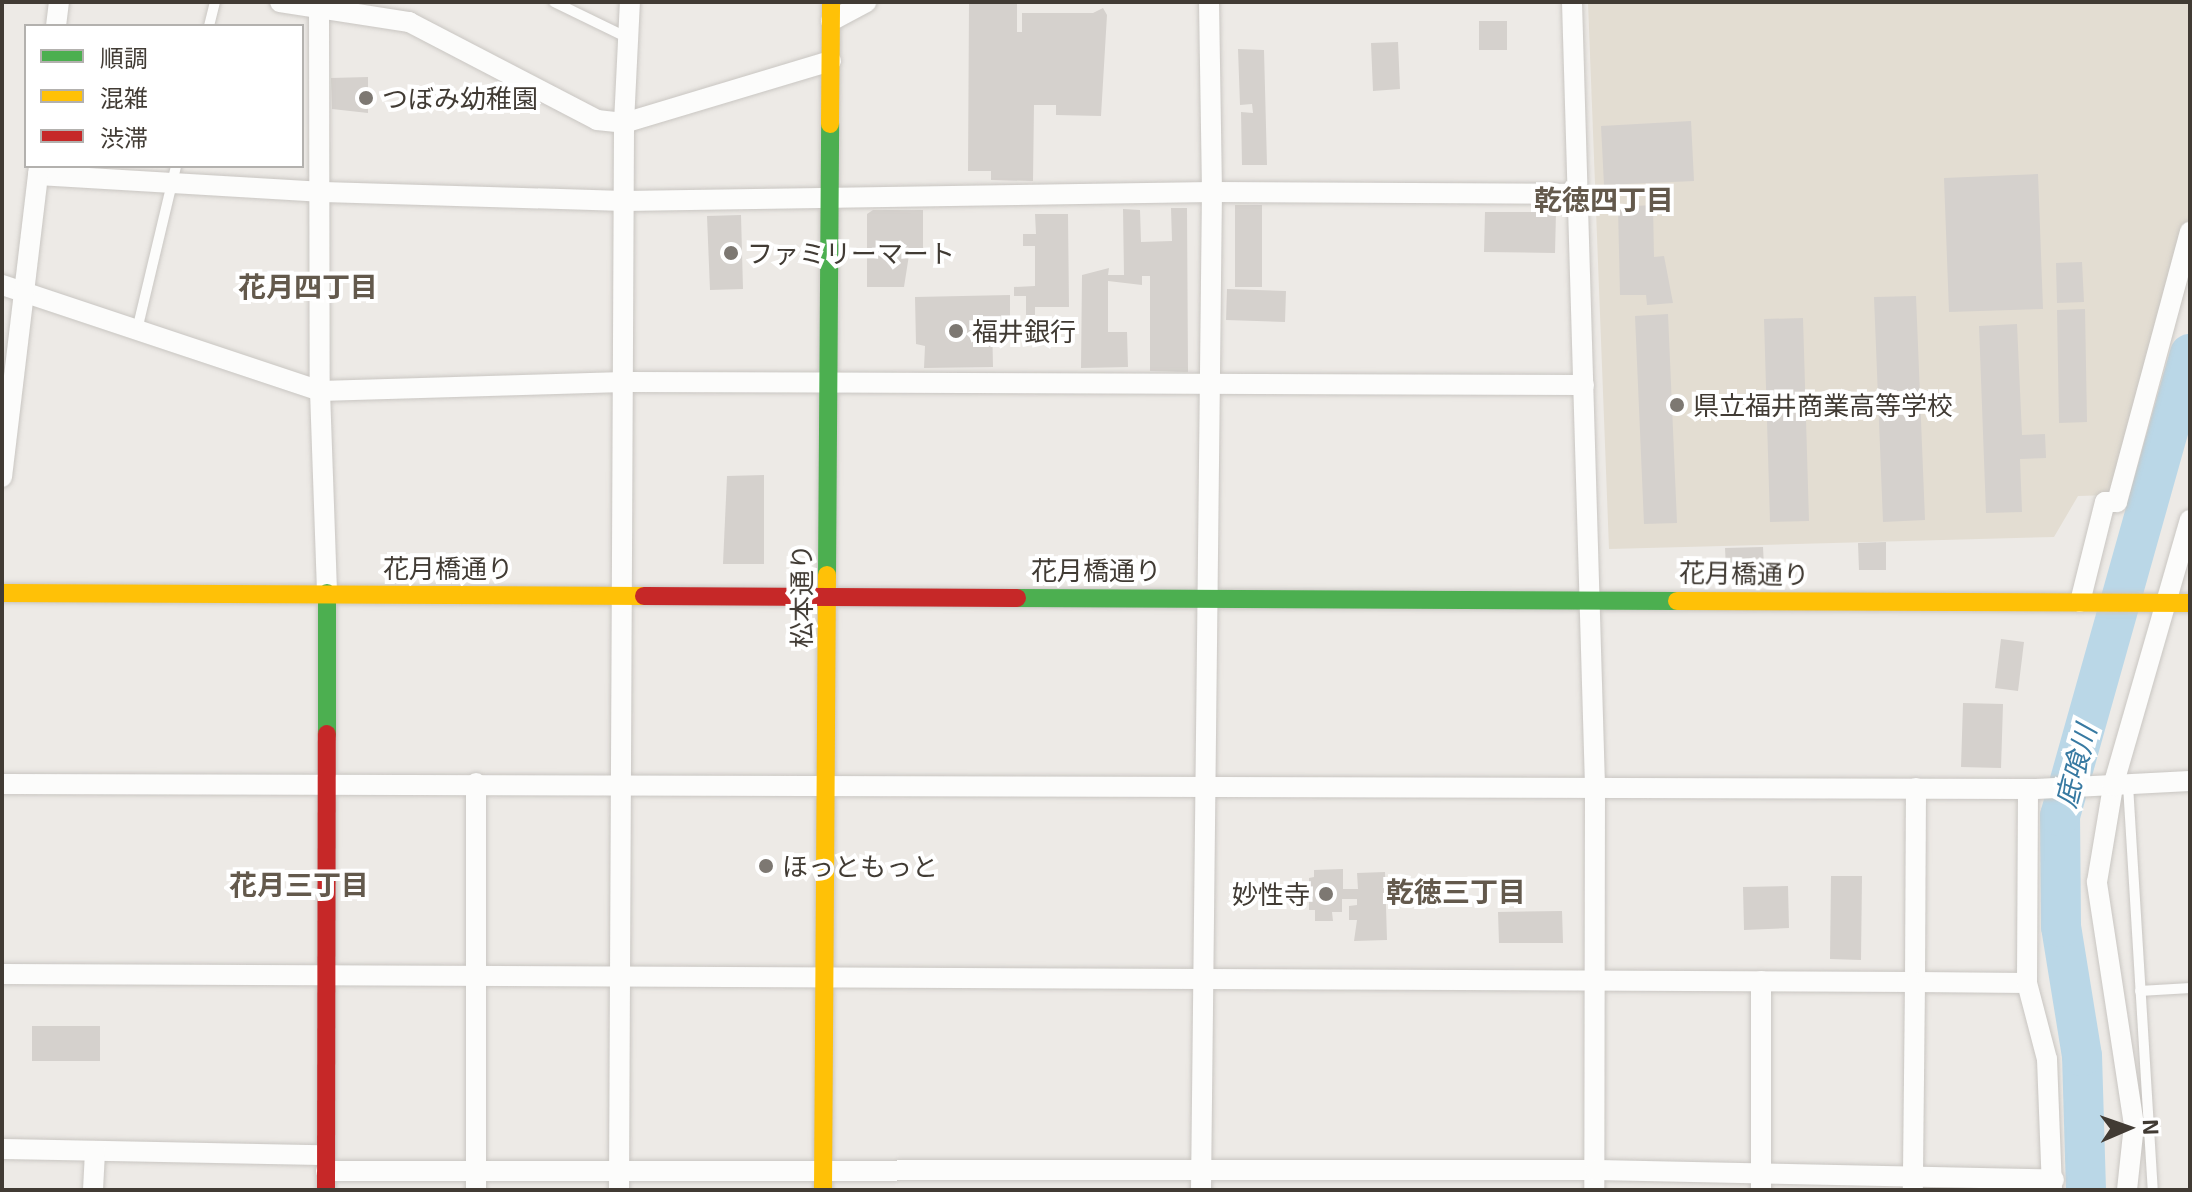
<!DOCTYPE html>
<meta charset="utf-8">
<style>
body{margin:0}
#map{position:relative;width:2192px;height:1192px;overflow:hidden;background:#edeae6;font-family:"Exo 2","Noto Sans JP",sans-serif}
div>[style]{position:absolute}
.education>*{inset:0;background:#e3ddd2}
.river>*{height:40px;margin:-20px;padding:0 20px;transform-origin:20px;border-radius:20px;background:#bad7e7}
.building>*{inset:0;background:#d5d1cd}
.roads{filter:drop-shadow(0 0 2px #c9c6c2) drop-shadow(0 0 2px #c9c6c2)}
.lane>*{height:10px;margin:-5px;padding:0 5px;transform-origin:5px;border-radius:5px;background:#fcfcfb}
.street>*{height:20px;margin:-10px;padding:0 10px;transform-origin:10px;border-radius:10px;background:#fcfcfb}
.fast>*{height:18px;margin:-9px;padding:0 9px;transform-origin:9px;border-radius:9px;background:#4caf50}
.slow>*{height:18px;margin:-9px;padding:0 9px;transform-origin:9px;border-radius:9px;background:#ffc107}
.jam>*{height:18px;margin:-9px;padding:0 9px;transform-origin:9px;border-radius:9px;background:#c62828}
.dots>*{width:22px;height:22px;translate:-50% -50%;box-sizing:border-box;border:4px solid #fff;border-radius:50%}
span{translate:-50% -50%;white-space:nowrap;text-align:center;line-height:1.15;-webkit-text-stroke:8px #fff;paint-order:stroke}
.poi-label{font-size:26px;color:#413b34}
.left{translate:0 -50%;text-align:left}
.right{translate:-100% -50%;text-align:right}
.street-label{font-size:26px;color:#413b34}
.neighbourhood-label{font-size:28px;color:#63594c;font-weight:700}
.water-label{font-size:28px;color:#387aa2;font-style:italic}
.frame{position:absolute;inset:0;border:4px solid #413b34;pointer-events:none}
.legend{position:absolute;left:24px;top:24px;width:280px;height:144px;box-sizing:border-box;background:#fff;border:2px solid #b3b1ae;margin:0;padding:10px 14px;list-style:none;font-size:24px;color:#413b34}
.legend li{display:flex;align-items:center;gap:16px;height:40px}
.legend b{width:40px;border:2px solid #b3b1ae}
.north{position:absolute;left:2088px;top:1088px;width:80px;height:80px;-webkit-text-stroke:6px #fff;paint-order:stroke;rotate:88deg;font-size:22px;font-weight:700;line-height:32px;text-align:center;color:#413b34}
.north::after{content:'';display:block;margin:auto;width:28px;height:36px;background:#413b34;clip-path:polygon(50% 0,100% 100%,50% 72%,0 100%)}
</style>
<div id="map">
<div class="education">
<div style="clip-path:polygon(1588px 2px,2190px 2px,2190px 214px,2111px 495px,2078px 496px,2054px 537px,1609px 549px)"></div>
</div>
<div class="river">
<div style="left:2086px;top:1190px;width:134px;rotate:-91.7deg"></div>
<div style="left:2082px;top:1056px;width:131px;rotate:-99.2deg"></div>
<div style="left:2061px;top:927px;width:111px;rotate:-90.5deg"></div>
<div style="left:2060px;top:816px;width:480px;rotate:-74.3deg"></div>
</div>
<div class="building">
<div style="clip-path:polygon(969px 2px,1017px 2px,1017px 32px,1022px 32px,1022px 13px,1093px 13px,1103px 8px,1107px 15px,1101px 116px,1056px 115px,1056px 105px,1034px 105px,1033px 181px,991px 180px,991px 171px,968px 171px)"></div>
<div style="clip-path:polygon(1479px 21px,1507px 21px,1507px 50px,1479px 50px)"></div>
<div style="clip-path:polygon(1398px 42px,1400px 89px,1373px 91px,1371px 43px)"></div>
<div style="clip-path:polygon(1238px 49px,1264px 50px,1267px 165px,1242px 165px,1241px 112px,1253px 113px,1252px 104px,1240px 105px)"></div>
<div style="clip-path:polygon(368px 77px,368px 113px,332px 109px,331px 78px)"></div>
<div style="clip-path:polygon(1691px 121px,1694px 181px,1604px 185px,1601px 126px)"></div>
<div style="clip-path:polygon(2038px 174px,2043px 309px,1949px 312px,1944px 178px)"></div>
<div style="clip-path:polygon(1235px 205px,1262px 205px,1262px 287px,1235px 287px)"></div>
<div style="clip-path:polygon(1653px 205px,1654px 257px,1664px 256px,1673px 303px,1647px 305px,1646px 295px,1620px 295px,1618px 207px)"></div>
<div style="clip-path:polygon(1171px 208px,1187px 208px,1188px 372px,1150px 371px,1150px 276px,1142px 276px,1142px 285px,1108px 281px,1108px 332px,1127px 332px,1128px 367px,1081px 368px,1082px 275px,1109px 268px,1108px 275px,1124px 275px,1123px 209px,1140px 210px,1141px 242px,1172px 241px)"></div>
<div style="clip-path:polygon(873px 210px,923px 210px,923px 255px,909px 255px,904px 287px,867px 287px,867px 214px)"></div>
<div style="clip-path:polygon(1485px 212px,1556px 212px,1555px 253px,1484px 252px)"></div>
<div style="clip-path:polygon(1035px 214px,1068px 214px,1069px 307px,1035px 307px,1035px 316px,1026px 316px,1026px 296px,1014px 296px,1014px 287px,1035px 286px,1035px 246px,1023px 246px,1023px 234px,1036px 234px)"></div>
<div style="clip-path:polygon(741px 215px,743px 289px,710px 290px,707px 216px)"></div>
<div style="clip-path:polygon(2082px 262px,2084px 302px,2057px 303px,2056px 263px)"></div>
<div style="clip-path:polygon(1227px 289px,1286px 291px,1285px 322px,1226px 320px)"></div>
<div style="clip-path:polygon(1010px 295px,1010px 320px,992px 321px,993px 367px,924px 368px,925px 346px,916px 344px,915px 297px)"></div>
<div style="clip-path:polygon(1916px 296px,1925px 520px,1883px 522px,1874px 297px)"></div>
<div style="clip-path:polygon(2085px 309px,2087px 422px,2059px 423px,2057px 310px)"></div>
<div style="clip-path:polygon(1668px 314px,1677px 523px,1644px 524px,1635px 316px)"></div>
<div style="clip-path:polygon(1803px 318px,1809px 521px,1770px 522px,1764px 319px)"></div>
<div style="clip-path:polygon(2017px 324px,2022px 435px,2045px 434px,2046px 458px,2020px 459px,2022px 512px,1986px 513px,1979px 326px)"></div>
<div style="clip-path:polygon(764px 475px,764px 564px,723px 564px,727px 476px)"></div>
<div style="clip-path:polygon(1886px 542px,1886px 570px,1859px 570px,1858px 543px)"></div>
<div style="clip-path:polygon(1763px 547px,1764px 567px,1726px 568px,1725px 548px)"></div>
<div style="clip-path:polygon(2001px 639px,2024px 642px,2018px 691px,1995px 688px)"></div>
<div style="clip-path:polygon(1963px 703px,2003px 704px,2001px 768px,1961px 767px)"></div>
<div style="clip-path:polygon(1343px 869px,1343px 889px,1358px 889px,1357px 873px,1385px 872px,1387px 940px,1354px 941px,1357px 920px,1349px 920px,1349px 906px,1357px 905px,1357px 899px,1342px 899px,1342px 912px,1332px 912px,1333px 921px,1315px 921px,1315px 910px,1309px 910px,1309px 878px,1314px 877px,1314px 870px)"></div>
<div style="clip-path:polygon(1831px 876px,1862px 876px,1861px 960px,1830px 959px)"></div>
<div style="clip-path:polygon(1788px 886px,1789px 928px,1744px 930px,1743px 887px)"></div>
<div style="clip-path:polygon(1562px 911px,1563px 943px,1499px 943px,1498px 912px)"></div>
<div style="clip-path:polygon(32px 1026px,100px 1026px,100px 1061px,32px 1061px)"></div>
</div>
<div class="roads">
<div class="lane">
<div style="left:554px;top:2px;width:82px;rotate:25.9deg"></div>
<div style="left:209px;top:26px;width:25px;rotate:-76deg"></div>
<div style="left:137px;top:330px;width:169px;rotate:-76.6deg"></div>
<div style="left:2128px;top:785px;width:406px;rotate:86.5deg"></div>
<div style="left:2140px;top:991px;width:50px;rotate:-3.4deg"></div>
</div>
<div class="street">
<div style="left:280px;top:2px;width:131px;rotate:8.8deg"></div>
<div style="left:409px;top:22px;width:212px;rotate:27.5deg"></div>
<div style="left:597px;top:120px;width:27px;rotate:6deg"></div>
<div style="left:624px;top:123px;width:216px;rotate:-16.7deg"></div>
<div style="left:319px;top:2px;width:389px;rotate:89.9deg"></div>
<div style="left:320px;top:391px;width:202px;rotate:88deg"></div>
<div style="left:1572px;top:2px;width:783px;rotate:88.32deg"></div>
<div style="left:1595px;top:785px;width:405px;rotate:90.1deg"></div>
<div style="left:831px;top:21px;width:40px;rotate:-28deg"></div>
<div style="left:56px;top:26px;width:24px;rotate:-83deg"></div>
<div style="left:38px;top:175px;width:286px;rotate:3.4deg"></div>
<div style="left:323px;top:192px;width:301px;rotate:1.7deg"></div>
<div style="left:624px;top:201px;width:588px;rotate:-0.88deg"></div>
<div style="left:1212px;top:192px;width:367px;rotate:0.3deg"></div>
<div style="left:2px;top:285px;width:335px;rotate:18.4deg"></div>
<div style="left:320px;top:391px;width:304px;rotate:-1.7deg"></div>
<div style="left:624px;top:382px;width:960px;rotate:0.18deg"></div>
<div style="left:2px;top:477px;width:313px;rotate:-83.2deg"></div>
<div style="left:2080px;top:602px;width:103px;rotate:-76deg"></div>
<div style="left:2105px;top:502px;width:12px"></div>
<div style="left:2117px;top:502px;width:280px;rotate:-74.9deg"></div>
<div style="left:2px;top:784px;width:2034px;rotate:0.14deg"></div>
<div style="left:2036px;top:789px;width:154px;rotate:-3deg"></div>
<div style="left:1916px;top:788px;width:194px;rotate:90.3deg"></div>
<div style="left:1915px;top:982px;width:112px;rotate:0.5deg"></div>
<div style="left:2028px;top:789px;width:194px;rotate:90.3deg"></div>
<div style="left:2027px;top:983px;width:79px;rotate:75.3deg"></div>
<div style="left:2047px;top:1059px;width:131px;rotate:87.8deg"></div>
<div style="left:2px;top:974px;width:1913px;rotate:0.24deg"></div>
<div style="left:1915px;top:982px;width:208px;rotate:90.6deg"></div>
<div style="left:2px;top:1149px;width:322px;rotate:1.1deg"></div>
<div style="left:326px;top:1171px;width:1269px;rotate:-0.05deg"></div>
<div style="left:1595px;top:1170px;width:459px;rotate:1.2deg"></div>
<div style="left:93px;top:1190px;width:39px;rotate:-87deg"></div>
<div style="left:476px;top:1190px;width:407px;rotate:-90deg"></div>
<div style="left:619px;top:1190px;width:1067px;rotate:-89.73deg"></div>
<div style="left:624px;top:123px;width:121px;rotate:-87.2deg"></div>
<div style="left:1201px;top:1190px;width:998px;rotate:-89.37deg"></div>
<div style="left:1212px;top:192px;width:190px;rotate:-90.9deg"></div>
<div style="left:1761px;top:1190px;width:209px;rotate:-90deg"></div>
<div style="left:2127px;top:1190px;width:65px;rotate:-83.9deg"></div>
<div style="left:2134px;top:1125px;width:246px;rotate:-98.7deg"></div>
<div style="left:2097px;top:882px;width:97px;rotate:-80.5deg"></div>
<div style="left:2113px;top:786px;width:277px;rotate:-73.9deg"></div>
</div>
<div class="fast">
<div style="left:827px;top:575px;width:451px;rotate:-89.6deg"></div>
<div style="left:1017px;top:598px;width:660px;rotate:0.26deg"></div>
<div style="left:327px;top:734px;width:141px;rotate:-90deg"></div>
</div>
<div class="slow">
<div style="left:830px;top:124px;width:122px;rotate:-89.5deg"></div>
<div style="left:2px;top:593px;width:642px;rotate:0.27deg"></div>
<div style="left:1677px;top:601px;width:513px;rotate:0.22deg"></div>
<div style="left:823px;top:1190px;width:615px;rotate:-89.63deg"></div>
</div>
<div class="jam">
<div style="left:644px;top:596px;width:373px;rotate:0.3deg"></div>
<div style="left:326px;top:1190px;width:456px;rotate:-89.9deg"></div>
</div>
</div>
<div class="dots">
<div style="left:366px;top:98px;background:#7d7872"></div>
<div style="left:731px;top:253px;background:#7d7872"></div>
<div style="left:956px;top:331px;background:#7d7872"></div>
<div style="left:1677px;top:405px;background:#7d7872"></div>
<div style="left:766px;top:866px;background:#7d7872"></div>
<div style="left:1326px;top:894px;background:#7d7872"></div>
</div>
<div class="poi-label">
<span class="left" style="left:382px;top:98px">つぼみ幼稚園</span>
<span class="left" style="left:747px;top:253px">ファミリーマート</span>
<span class="left" style="left:972px;top:331px">福井銀行</span>
<span class="left" style="left:1693px;top:405px">県立福井商業高等学校</span>
<span class="left" style="left:782px;top:866px">ほっともっと</span>
<span class="right" style="left:1310px;top:894px">妙性寺</span>
</div>
<div class="street-label">
<span style="left:448px;top:568px">花月橋通り</span>
<span style="left:1096px;top:570px">花月橋通り</span>
<span style="left:1744px;top:573px;rotate:1deg">花月橋通り</span>
<span style="left:801px;top:596px;rotate:-90deg">松本通り</span>
</div>
<div class="neighbourhood-label">
<span style="left:1604px;top:199px">乾徳四丁目</span>
<span style="left:308px;top:286px">花月四丁目</span>
<span style="left:299px;top:884px">花月三丁目</span>
<span style="left:1456px;top:891px">乾徳三丁目</span>
</div>
<div class="water-label">
<span style="left:2075px;top:766px;rotate:-75deg">底喰川</span>
</div>
<div class="frame"></div>
<ul class="legend">
<li><b style="height:10px;background:#4caf50"></b>順調</li>
<li><b style="height:10px;background:#ffc107"></b>混雑</li>
<li><b style="height:10px;background:#c62828"></b>渋滞</li>
</ul>
<div class="north">N</div>
</div>
